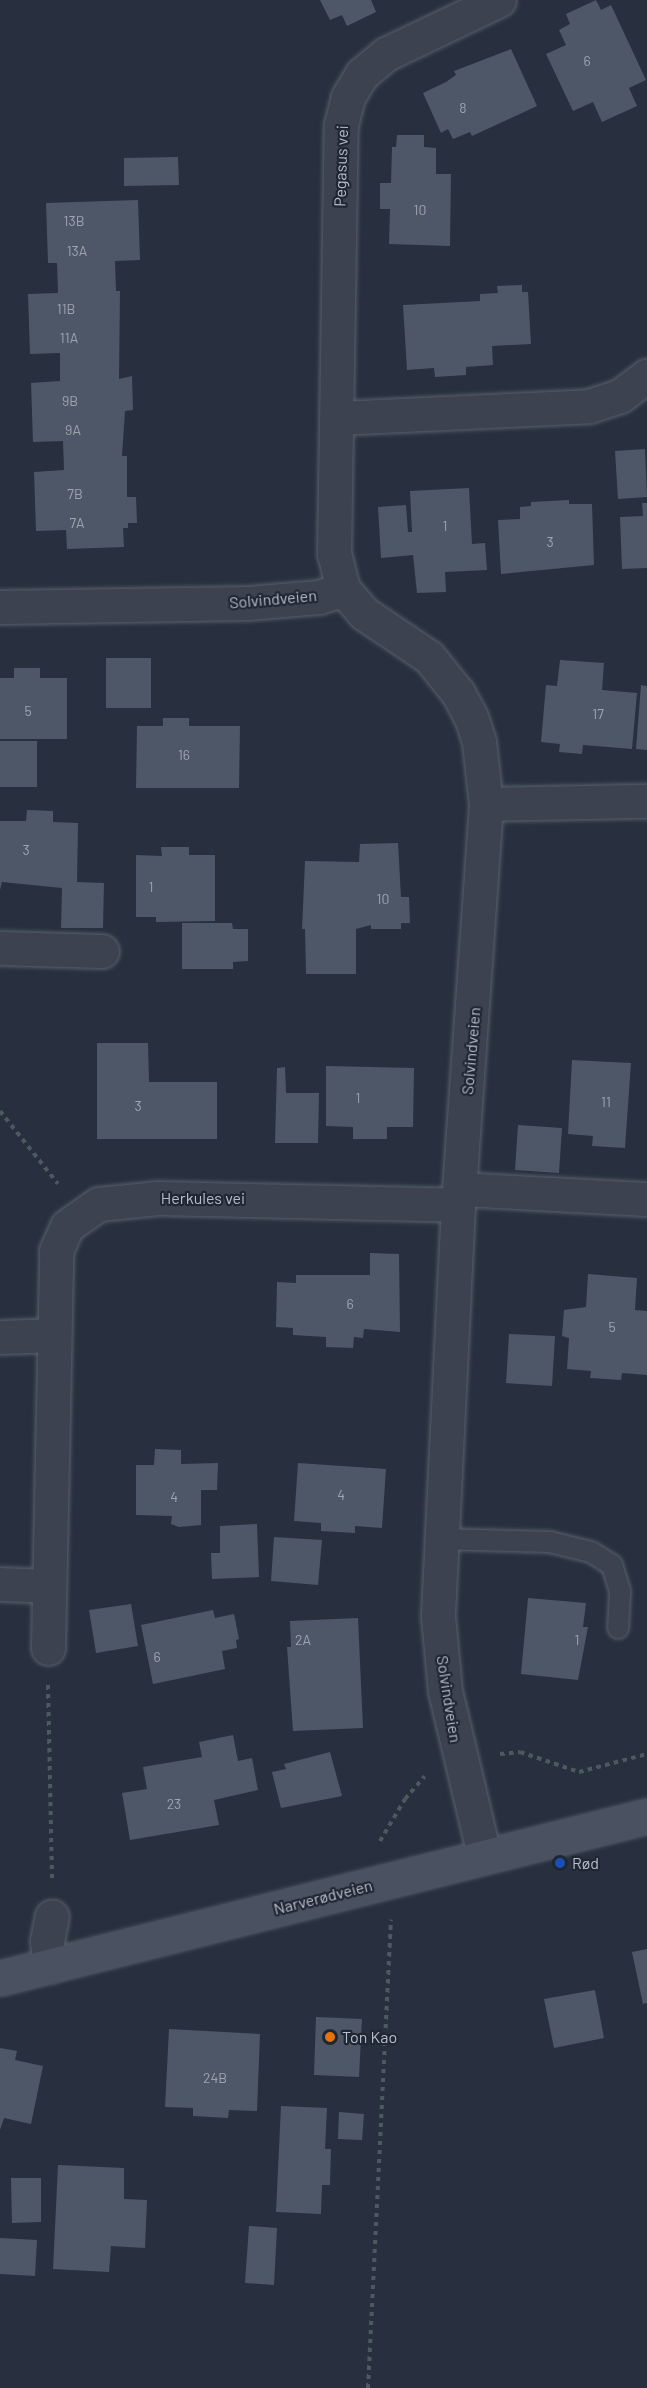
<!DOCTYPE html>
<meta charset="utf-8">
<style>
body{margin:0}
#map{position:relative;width:647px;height:2388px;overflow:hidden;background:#28303f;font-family:Barlow,sans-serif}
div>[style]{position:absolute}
.building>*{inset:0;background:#4e5767}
.path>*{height:4px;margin-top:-2px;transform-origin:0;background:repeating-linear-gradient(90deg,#4a5a5f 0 4.5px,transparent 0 9px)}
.roads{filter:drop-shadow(0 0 2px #59606c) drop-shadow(0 0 2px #59606c)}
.service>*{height:20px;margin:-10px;padding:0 10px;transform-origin:10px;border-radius:10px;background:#3c424f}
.minor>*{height:33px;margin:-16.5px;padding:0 16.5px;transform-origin:16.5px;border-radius:16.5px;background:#3c424f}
.secondary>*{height:33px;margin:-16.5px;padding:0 16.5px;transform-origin:16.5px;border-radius:16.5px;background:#4a5161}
.dots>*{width:16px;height:16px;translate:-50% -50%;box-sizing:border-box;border:3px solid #202734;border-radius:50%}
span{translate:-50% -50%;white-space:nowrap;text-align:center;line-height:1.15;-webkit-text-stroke:4.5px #202734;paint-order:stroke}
.number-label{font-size:14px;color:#9ea4b0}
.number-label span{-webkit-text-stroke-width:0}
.street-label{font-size:16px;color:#b8bdc9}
.poi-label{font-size:16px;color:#b8bdc9}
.left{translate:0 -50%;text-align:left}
</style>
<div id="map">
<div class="building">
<div style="clip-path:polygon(320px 0,371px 0,376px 12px,347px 26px,342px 15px,330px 20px)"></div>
<div style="clip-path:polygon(596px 0,601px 10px,611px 5px,646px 80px,629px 88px,637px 106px,602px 122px,593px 102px,573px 111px,546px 54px,566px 45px,559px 30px,570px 24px,566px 14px)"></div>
<div style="clip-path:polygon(511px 49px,537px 106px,472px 136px,470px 132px,453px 139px,448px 129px,441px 133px,423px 93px,446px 82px,456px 75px,454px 71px)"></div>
<div style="clip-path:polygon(397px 135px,424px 135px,424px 147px,436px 148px,436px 174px,451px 174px,450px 246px,389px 244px,390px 209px,380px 209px,380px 183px,391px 183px,392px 147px,396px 147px)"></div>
<div style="clip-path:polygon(178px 157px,179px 185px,124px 186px,124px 158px)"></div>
<div style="clip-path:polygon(138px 200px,140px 260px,115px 261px,116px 291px,120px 291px,119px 379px,132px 376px,133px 410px,125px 411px,122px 456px,127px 456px,127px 497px,136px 497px,137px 523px,128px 523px,128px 528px,123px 528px,124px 547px,67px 549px,66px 530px,36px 531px,34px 472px,64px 470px,63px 441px,33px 442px,31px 383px,60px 381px,60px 353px,30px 354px,28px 294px,58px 293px,57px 263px,48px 263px,46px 203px)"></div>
<div style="clip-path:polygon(522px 285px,522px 292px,528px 292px,531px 344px,492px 346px,493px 365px,466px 367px,466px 375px,435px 377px,434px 368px,407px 370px,403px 305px,480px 301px,480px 294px,498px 293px,497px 286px)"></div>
<div style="clip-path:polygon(645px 449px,647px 497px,618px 499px,615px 451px)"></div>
<div style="clip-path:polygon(469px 488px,472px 544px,485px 543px,487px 570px,445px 572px,446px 592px,417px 593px,413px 555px,381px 558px,378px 507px,406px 505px,408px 532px,412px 532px,410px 491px)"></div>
<div style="clip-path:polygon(569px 500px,569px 504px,592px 504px,594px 565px,501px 574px,498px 520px,520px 519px,520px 507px,531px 506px,531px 502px)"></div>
<div style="clip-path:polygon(642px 503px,647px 503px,647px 568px,622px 569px,620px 517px,643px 516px)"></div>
<div style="clip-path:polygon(106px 658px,151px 658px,151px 708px,106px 708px)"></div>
<div style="clip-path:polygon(560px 660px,604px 663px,602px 690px,637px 693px,632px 749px,583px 745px,582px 754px,559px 752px,560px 744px,541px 742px,546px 685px,557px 686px)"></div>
<div style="clip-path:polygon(14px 668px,40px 668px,40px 678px,67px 678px,67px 739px,0 739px,0 678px,14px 678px)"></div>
<div style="clip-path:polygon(641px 685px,647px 686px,647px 750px,636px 749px)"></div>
<div style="clip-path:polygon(163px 718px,189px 718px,189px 726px,240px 726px,239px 788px,136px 788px,137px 726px,163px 726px)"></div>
<div style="clip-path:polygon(0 741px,37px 741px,37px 787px,0 787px)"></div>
<div style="clip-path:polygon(27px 810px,53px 811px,53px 822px,78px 823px,77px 882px,104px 883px,103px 928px,61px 928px,62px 888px,2px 882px,0 890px,0 821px,26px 821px)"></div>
<div style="clip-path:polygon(398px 843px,401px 897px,409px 897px,410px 923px,401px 923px,401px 929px,371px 929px,371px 925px,356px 929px,356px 974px,306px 974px,305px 929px,302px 929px,305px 861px,359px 862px,360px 844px)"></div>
<div style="clip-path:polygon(161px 847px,189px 847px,189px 855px,215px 855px,215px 921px,156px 922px,156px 917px,136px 917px,136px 855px,162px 856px)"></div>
<div style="clip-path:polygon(182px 923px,232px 923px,233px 929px,248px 929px,248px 961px,233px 962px,233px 969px,182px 969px)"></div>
<div style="clip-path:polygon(97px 1043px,148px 1043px,149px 1082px,217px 1082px,217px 1139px,97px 1139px)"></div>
<div style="clip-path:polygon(572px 1060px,631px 1063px,625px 1148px,592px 1146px,593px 1136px,568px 1134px)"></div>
<div style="clip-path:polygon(326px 1066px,414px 1068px,413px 1127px,387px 1127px,387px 1139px,353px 1139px,353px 1127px,326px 1126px)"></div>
<div style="clip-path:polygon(285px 1067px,286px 1093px,319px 1093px,318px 1143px,275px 1143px,277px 1068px)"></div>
<div style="clip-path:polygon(518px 1125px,562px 1128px,559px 1173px,515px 1170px)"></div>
<div style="clip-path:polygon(370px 1253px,399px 1254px,400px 1332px,364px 1329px,363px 1338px,354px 1337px,353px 1348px,326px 1347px,326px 1337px,293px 1335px,293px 1328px,276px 1327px,277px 1282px,296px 1283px,296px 1275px,370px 1275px)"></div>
<div style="clip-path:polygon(588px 1274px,637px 1278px,635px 1310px,647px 1311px,647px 1375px,622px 1373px,621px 1380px,590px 1378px,591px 1371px,567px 1369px,569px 1338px,562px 1336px,564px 1310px,586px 1307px)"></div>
<div style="clip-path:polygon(509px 1334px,555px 1336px,552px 1386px,506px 1383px)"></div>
<div style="clip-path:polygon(155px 1449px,181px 1450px,181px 1464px,218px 1463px,217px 1490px,201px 1490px,201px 1525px,179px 1527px,171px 1524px,172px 1516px,136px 1515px,136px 1465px,154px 1465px)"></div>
<div style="clip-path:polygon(298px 1463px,386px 1469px,382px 1528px,355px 1526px,355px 1533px,321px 1531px,321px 1523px,294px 1521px)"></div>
<div style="clip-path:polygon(257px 1524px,259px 1577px,212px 1579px,211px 1553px,220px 1553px,220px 1526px)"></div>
<div style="clip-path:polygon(274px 1537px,322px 1540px,318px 1585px,271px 1581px)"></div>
<div style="clip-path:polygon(528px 1598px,586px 1603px,583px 1627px,588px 1627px,578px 1680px,521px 1674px)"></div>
<div style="clip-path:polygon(131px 1604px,138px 1646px,96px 1653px,89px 1610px)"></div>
<div style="clip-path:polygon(213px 1610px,215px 1618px,234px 1614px,239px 1639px,236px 1640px,237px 1648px,222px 1651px,225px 1669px,153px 1684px,141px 1625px)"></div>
<div style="clip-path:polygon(358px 1618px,363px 1728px,293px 1731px,287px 1647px,291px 1647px,290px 1621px)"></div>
<div style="clip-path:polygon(233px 1735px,238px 1761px,252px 1758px,258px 1790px,214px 1800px,219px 1825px,130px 1840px,122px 1793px,147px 1789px,143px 1767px,202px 1757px,199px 1742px)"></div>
<div style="clip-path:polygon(330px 1752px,342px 1796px,281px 1808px,272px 1772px,286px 1769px,284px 1764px)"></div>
<div style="clip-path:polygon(647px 1949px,647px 2003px,643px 2004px,632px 1952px)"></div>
<div style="clip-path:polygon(595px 1990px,604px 2038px,554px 2048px,544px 1999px)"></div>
<div style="clip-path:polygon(316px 2017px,362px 2019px,359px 2077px,314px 2075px)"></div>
<div style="clip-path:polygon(169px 2029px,260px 2034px,257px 2111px,229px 2110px,228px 2118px,193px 2116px,193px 2108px,165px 2107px)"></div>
<div style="clip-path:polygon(0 2048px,17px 2051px,15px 2060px,43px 2066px,31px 2124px,4px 2118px,0 2130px)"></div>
<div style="clip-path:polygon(281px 2106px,327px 2108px,325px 2149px,331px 2149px,330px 2185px,322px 2185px,321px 2214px,276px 2212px)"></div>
<div style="clip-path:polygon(339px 2112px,364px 2114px,362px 2140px,338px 2139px)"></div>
<div style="clip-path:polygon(58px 2165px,124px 2168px,124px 2199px,147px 2200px,145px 2248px,111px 2246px,109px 2272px,53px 2269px)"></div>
<div style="clip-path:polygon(11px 2178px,41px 2178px,41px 2222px,12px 2223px)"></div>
<div style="clip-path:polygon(249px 2226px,277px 2228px,274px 2285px,245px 2283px)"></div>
<div style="clip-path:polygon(0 2238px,37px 2240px,35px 2276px,0 2274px)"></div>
</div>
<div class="path">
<div style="left:0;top:1111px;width:93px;rotate:51.5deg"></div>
<div style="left:48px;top:1685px;width:194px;rotate:88.8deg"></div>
<div style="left:500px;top:1754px;width:20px;rotate:-6deg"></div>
<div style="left:520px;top:1752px;width:62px;rotate:18.7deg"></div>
<div style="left:579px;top:1772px;width:70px;rotate:-14.8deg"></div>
<div style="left:380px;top:1841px;width:49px;rotate:-59.2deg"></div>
<div style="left:405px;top:1799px;width:30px;rotate:-49deg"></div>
<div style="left:368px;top:2388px;width:469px;rotate:-87.2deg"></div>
</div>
<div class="roads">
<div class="service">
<div style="left:439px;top:1539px;width:111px;rotate:1.5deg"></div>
<div style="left:550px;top:1542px;width:42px;rotate:13.7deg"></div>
<div style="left:591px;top:1552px;width:25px;rotate:32deg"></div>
<div style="left:612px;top:1565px;width:28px;rotate:73deg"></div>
<div style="left:620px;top:1592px;width:36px;rotate:93deg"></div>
</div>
<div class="minor">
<div style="left:338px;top:418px;width:251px;rotate:-2.7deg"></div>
<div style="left:589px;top:406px;width:33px;rotate:-18deg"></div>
<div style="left:620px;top:396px;width:34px;rotate:-37deg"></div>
<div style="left:343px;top:589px;width:36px;rotate:-104deg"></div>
<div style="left:334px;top:554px;width:429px;rotate:-89.1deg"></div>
<div style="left:341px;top:125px;width:29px;rotate:-76deg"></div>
<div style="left:348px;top:97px;width:27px;rotate:-59deg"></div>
<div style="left:362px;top:74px;width:31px;rotate:-40deg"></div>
<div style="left:386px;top:54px;width:125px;rotate:-25.5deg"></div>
<div style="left:0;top:607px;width:248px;rotate:-0.9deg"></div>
<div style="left:248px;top:603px;width:71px;rotate:-4.8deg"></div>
<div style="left:319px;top:597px;width:25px;rotate:-18deg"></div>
<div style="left:343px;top:589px;width:33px;rotate:49deg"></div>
<div style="left:365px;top:614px;width:77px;rotate:33.9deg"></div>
<div style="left:429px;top:657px;width:46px;rotate:51.1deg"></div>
<div style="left:458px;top:693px;width:27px;rotate:62deg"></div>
<div style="left:471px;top:717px;width:26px;rotate:72deg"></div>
<div style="left:479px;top:742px;width:62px;rotate:83.6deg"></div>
<div style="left:486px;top:804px;width:402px;rotate:94deg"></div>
<div style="left:458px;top:1205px;width:412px;rotate:92.8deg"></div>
<div style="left:438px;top:1617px;width:74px;rotate:84.6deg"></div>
<div style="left:445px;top:1691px;width:169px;rotate:76.6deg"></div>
<div style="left:486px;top:804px;width:161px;rotate:-1.1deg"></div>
<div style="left:0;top:948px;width:102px;rotate:1.7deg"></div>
<div style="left:460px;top:1189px;width:187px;rotate:3.1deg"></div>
<div style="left:0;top:1337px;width:54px;rotate:-2.1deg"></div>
<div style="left:0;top:1584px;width:49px;rotate:2.3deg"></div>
<div style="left:48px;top:1648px;width:397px;rotate:-88.8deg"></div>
<div style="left:56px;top:1251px;width:27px;rotate:-66deg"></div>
<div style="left:67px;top:1226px;width:39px;rotate:-35deg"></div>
<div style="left:99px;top:1204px;width:59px;rotate:-5.8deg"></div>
<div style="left:158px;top:1198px;width:300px;rotate:1.3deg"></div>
<div style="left:50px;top:1966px;width:25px;rotate:-97deg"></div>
<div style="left:47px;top:1941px;width:25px;rotate:-79deg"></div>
</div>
<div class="secondary">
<div style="left:0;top:1978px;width:667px;rotate:-14.06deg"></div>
</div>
</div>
<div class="dots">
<div style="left:560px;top:1863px;background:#1a4fb4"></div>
<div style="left:330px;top:2037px;background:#e8710a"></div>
</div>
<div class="number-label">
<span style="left:587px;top:61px">6</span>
<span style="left:463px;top:108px">8</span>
<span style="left:420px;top:210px">10</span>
<span style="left:74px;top:221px">13B</span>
<span style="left:77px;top:251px">13A</span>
<span style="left:66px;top:309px">11B</span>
<span style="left:69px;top:338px">11A</span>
<span style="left:70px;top:401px">9B</span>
<span style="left:73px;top:430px">9A</span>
<span style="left:75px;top:494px">7B</span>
<span style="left:77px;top:523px">7A</span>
<span style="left:445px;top:526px">1</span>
<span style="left:550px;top:542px">3</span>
<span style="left:28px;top:711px">5</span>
<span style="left:598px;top:714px">17</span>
<span style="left:184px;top:755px">16</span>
<span style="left:26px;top:850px">3</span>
<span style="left:151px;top:887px">1</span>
<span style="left:383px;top:899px">10</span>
<span style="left:358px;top:1098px">1</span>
<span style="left:606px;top:1102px">11</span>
<span style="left:138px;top:1106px">3</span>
<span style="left:350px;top:1304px">6</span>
<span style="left:612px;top:1327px">5</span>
<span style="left:341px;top:1495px">4</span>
<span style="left:174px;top:1497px">4</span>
<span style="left:303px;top:1640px">2A</span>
<span style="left:577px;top:1640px">1</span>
<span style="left:157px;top:1657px">6</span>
<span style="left:174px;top:1804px">23</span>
<span style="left:215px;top:2078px">24B</span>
</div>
<div class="street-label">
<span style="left:341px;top:166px;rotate:-88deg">Pegasus vei</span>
<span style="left:273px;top:599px;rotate:-5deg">Solvindveien</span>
<span style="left:471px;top:1051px;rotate:-85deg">Solvindveien</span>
<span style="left:203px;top:1198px">Herkules vei</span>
<span style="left:449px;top:1699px;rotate:81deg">Solvindveien</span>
<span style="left:323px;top:1897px;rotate:-14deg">Narverødveien</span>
</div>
<div class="poi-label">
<span class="left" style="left:572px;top:1863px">Rød</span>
<span class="left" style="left:342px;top:2037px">Ton Kao</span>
</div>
</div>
